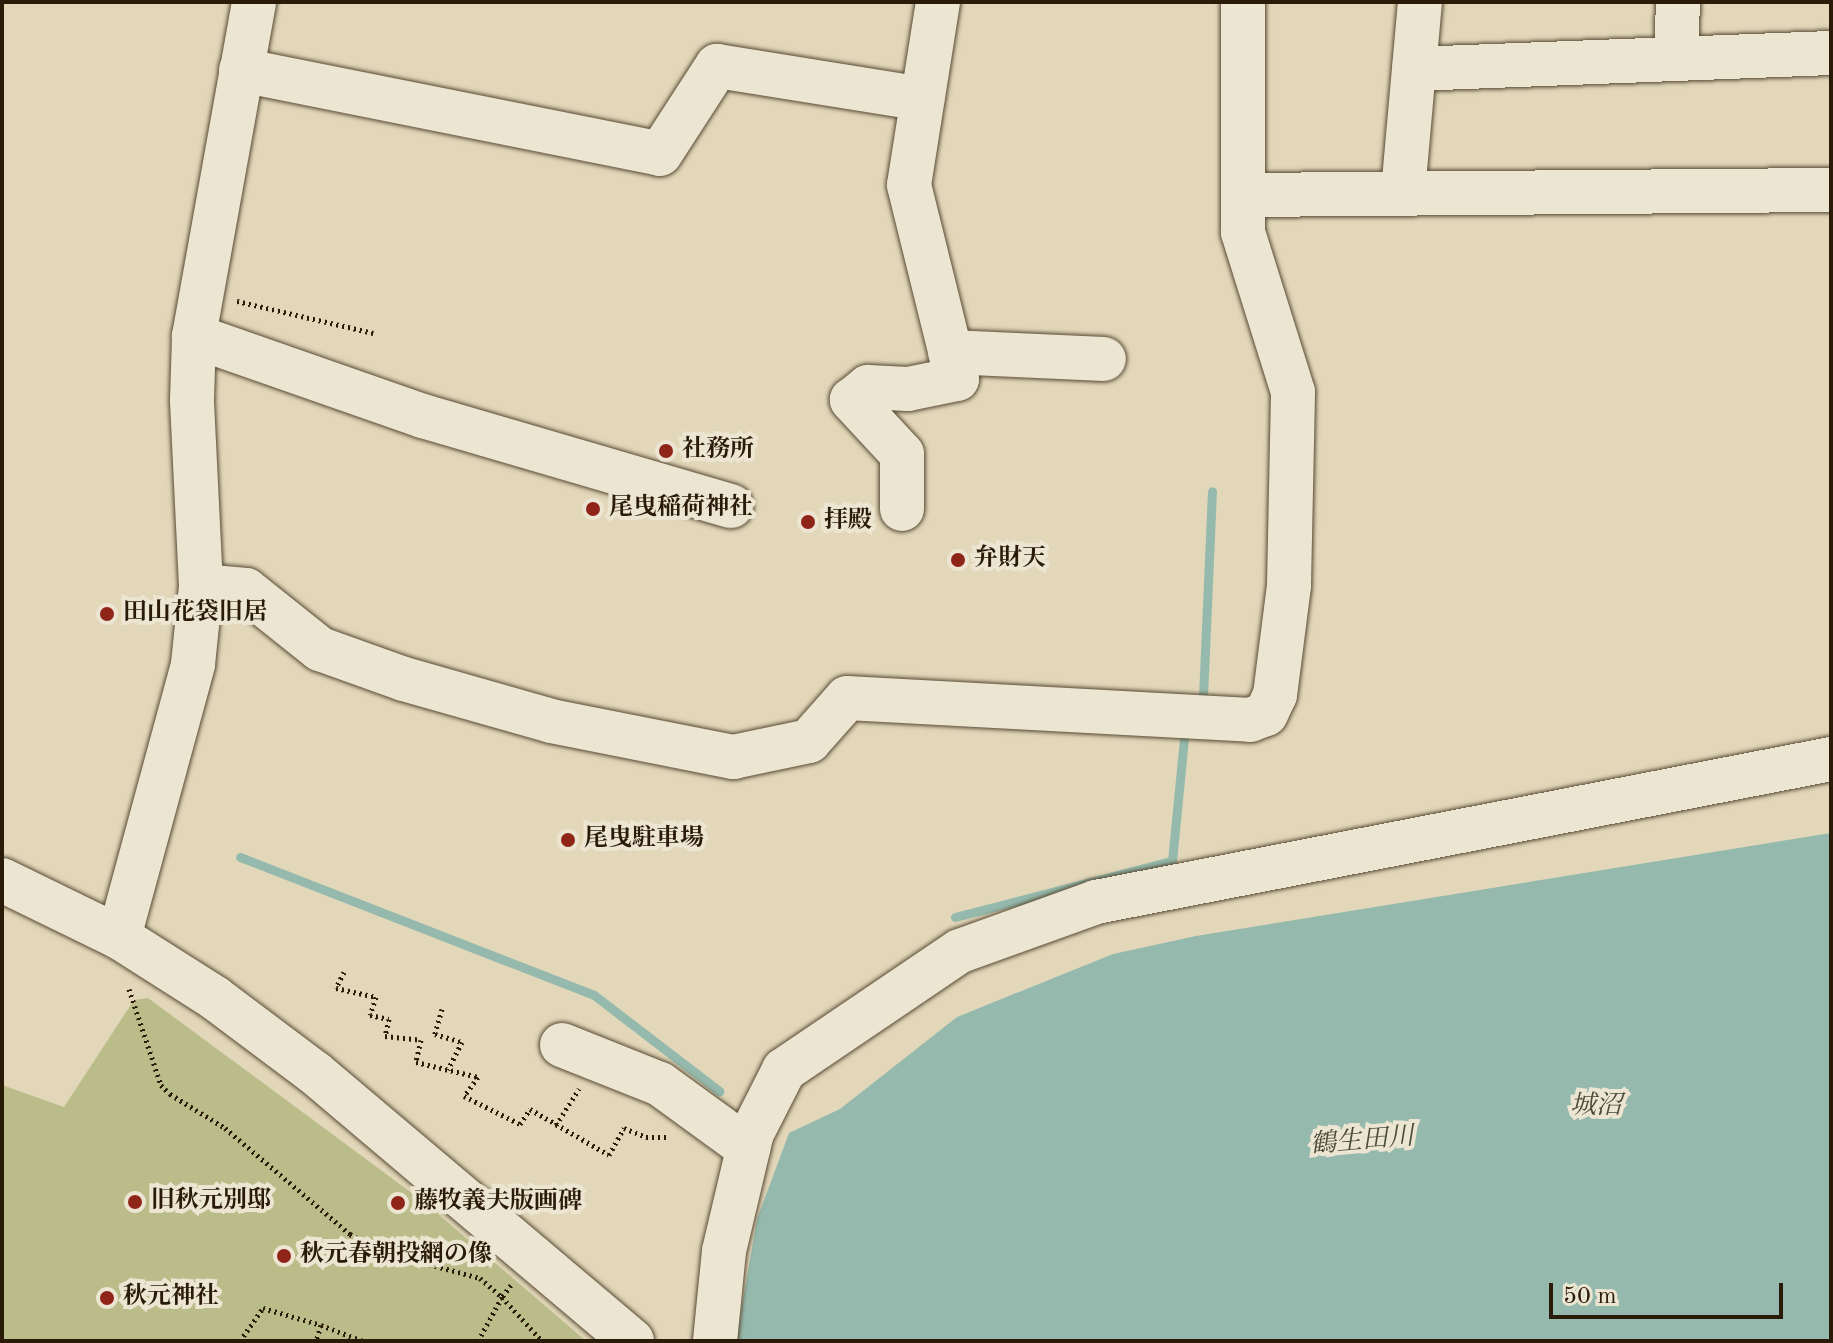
<!DOCTYPE html>
<meta charset="utf-8">
<style>
body{margin:0}
#map{position:relative;width:1833px;height:1343px;overflow:hidden;background:#e2d7b9;font-family:"Old Standard TT","Noto Serif JP",serif}
div>[style]{position:absolute}
.green>*{inset:0;background:#babc8a}
.water>*{inset:0;background:#95baad}
.stream>*{height:9px;margin:-4.5px;padding:0 4.5px;transform-origin:4.5px;border-radius:4.5px;background:#95baad}
.path>*{height:5px;margin-top:-2.5px;transform-origin:0;background:repeating-linear-gradient(90deg,#2a1b08 0 2px,transparent 0 6px)}
.roads{filter:drop-shadow(0 0 2px #584a34) drop-shadow(0 0 2px #584a34)}
.minor>*{height:44px;margin:-22px;padding:0 22px;transform-origin:22px;border-radius:22px;background:#ece5d2}
.dots>*{width:22px;height:22px;translate:-50% -50%;box-sizing:border-box;border:4px solid #ece5d2;border-radius:50%}
span{translate:-50% -50%;white-space:nowrap;text-align:center;line-height:1.15;-webkit-text-stroke:8px #ece5d2;paint-order:stroke}
.poi-label{font-size:24px;color:#2a1b08;font-weight:700}
.left{translate:0 -50%;text-align:left}
.water-label{font-size:26px;color:#4a4b3a;font-style:italic}
.frame{position:absolute;inset:0;border:4px solid #2a1b08;pointer-events:none}
.scale{position:absolute;left:1549px;top:1283px;width:234px;height:36px;box-sizing:border-box;border:4px solid #2a1b08;border-top:0;padding-left:10px;font-size:24px;line-height:28px;white-space:nowrap;color:#2a1b08;-webkit-text-stroke:6px #ece5d2;paint-order:stroke}
</style>
<div id="map">
<div class="green">
<div style="clip-path:polygon(148px 998px,424px 1202px,586px 1341px,2px 1341px,2px 1085px,64px 1107px,134px 1000px)"></div>
</div>
<div class="water">
<div style="clip-path:polygon(1831px 833px,1831px 1341px,736px 1341px,757px 1219px,789px 1133px,840px 1109px,957px 1017px,1113px 954px,1196px 936px)"></div>
</div>
<div class="stream">
<div style="left:1198px;top:706px;width:10px;rotate:-61deg"></div>
<div style="left:1203px;top:697px;width:206px;rotate:-87.5deg"></div>
<div style="left:240px;top:857px;width:380px;rotate:21.3deg"></div>
<div style="left:594px;top:995px;width:158px;rotate:37.5deg"></div>
<div style="left:955px;top:917px;width:224px;rotate:-14.5deg"></div>
<div style="left:1172px;top:861px;width:133px;rotate:-84.4deg"></div>
</div>
<div class="path">
<div style="left:237px;top:301px;width:140px;rotate:13.2deg"></div>
<div style="left:344px;top:972px;width:18px;rotate:117deg"></div>
<div style="left:336px;top:988px;width:41px;rotate:12.7deg"></div>
<div style="left:376px;top:997px;width:19px;rotate:108deg"></div>
<div style="left:370px;top:1015px;width:19px;rotate:12deg"></div>
<div style="left:389px;top:1019px;width:17px;rotate:103deg"></div>
<div style="left:385px;top:1036px;width:36px;rotate:6deg"></div>
<div style="left:421px;top:1040px;width:23px;rotate:103deg"></div>
<div style="left:416px;top:1062px;width:64px;rotate:13.6deg"></div>
<div style="left:478px;top:1077px;width:24px;rotate:126deg"></div>
<div style="left:464px;top:1096px;width:63px;rotate:26.6deg"></div>
<div style="left:520px;top:1124px;width:18px;rotate:-56deg"></div>
<div style="left:530px;top:1109px;width:91px;rotate:30.2deg"></div>
<div style="left:609px;top:1155px;width:31px;rotate:-61deg"></div>
<div style="left:624px;top:1128px;width:24px;rotate:22deg"></div>
<div style="left:646px;top:1137px;width:22px"></div>
<div style="left:129px;top:989px;width:101px;rotate:71.6deg"></div>
<div style="left:161px;top:1085px;width:13px;rotate:45deg"></div>
<div style="left:170px;top:1094px;width:65px;rotate:31.7deg"></div>
<div style="left:225px;top:1128px;width:164px;rotate:40.3deg"></div>
<div style="left:350px;top:1234px;width:31px;rotate:31deg"></div>
<div style="left:377px;top:1250px;width:107px;rotate:15.2deg"></div>
<div style="left:480px;top:1278px;width:29px;rotate:41deg"></div>
<div style="left:502px;top:1297px;width:50px;rotate:118.6deg"></div>
<div style="left:442px;top:1009px;width:26px;rotate:106deg"></div>
<div style="left:435px;top:1034px;width:28px;rotate:17deg"></div>
<div style="left:462px;top:1042px;width:31px;rotate:117deg"></div>
<div style="left:556px;top:1125px;width:43px;rotate:-57.4deg"></div>
<div style="left:511px;top:1285px;width:15px;rotate:127deg"></div>
<div style="left:502px;top:1297px;width:59px;rotate:47.7deg"></div>
<div style="left:321px;top:1325px;width:45px;rotate:20.9deg"></div>
<div style="left:240px;top:1341px;width:40px;rotate:-55.1deg"></div>
<div style="left:263px;top:1308px;width:60px;rotate:16.3deg"></div>
<div style="left:321px;top:1325px;width:17px;rotate:107deg"></div>
</div>
<div class="roads">
<div class="minor">
<div style="left:1676px;top:59px;width:57px;rotate:-88deg"></div>
<div style="left:1414px;top:69px;width:417px;rotate:-2.2deg"></div>
<div style="left:241px;top:70px;width:427px;rotate:11.3deg"></div>
<div style="left:660px;top:154px;width:105px;rotate:-57.1deg"></div>
<div style="left:717px;top:66px;width:208px;rotate:9.1deg"></div>
<div style="left:1403px;top:192px;width:191px;rotate:-84.9deg"></div>
<div style="left:1243px;top:195px;width:588px;rotate:-0.49deg"></div>
<div style="left:194px;top:336px;width:243px;rotate:19.3deg"></div>
<div style="left:423px;top:416px;width:321px;rotate:16.3deg"></div>
<div style="left:950px;top:352px;width:154px;rotate:2.6deg"></div>
<div style="left:902px;top:509px;width:55px;rotate:-90deg"></div>
<div style="left:902px;top:454px;width:74px;rotate:-132.8deg"></div>
<div style="left:852px;top:400px;width:21px;rotate:-39deg"></div>
<div style="left:868px;top:387px;width:40px;rotate:2.9deg"></div>
<div style="left:908px;top:389px;width:50px;rotate:-11.5deg"></div>
<div style="left:957px;top:379px;width:200px;rotate:-103.9deg"></div>
<div style="left:909px;top:185px;width:185px;rotate:-81deg"></div>
<div style="left:201px;top:586px;width:45px;rotate:5.1deg"></div>
<div style="left:246px;top:590px;width:95px;rotate:38.6deg"></div>
<div style="left:320px;top:649px;width:89px;rotate:19.7deg"></div>
<div style="left:404px;top:679px;width:153px;rotate:15.9deg"></div>
<div style="left:551px;top:721px;width:186px;rotate:11.2deg"></div>
<div style="left:733px;top:757px;width:78px;rotate:-11.9deg"></div>
<div style="left:809px;top:741px;width:57px;rotate:-48.5deg"></div>
<div style="left:847px;top:698px;width:404px;rotate:3.1deg"></div>
<div style="left:1250px;top:720px;width:17px;rotate:-21deg"></div>
<div style="left:1266px;top:714px;width:21px;rotate:-65deg"></div>
<div style="left:1275px;top:695px;width:111px;rotate:-82.7deg"></div>
<div style="left:1289px;top:585px;width:193px;rotate:-88.8deg"></div>
<div style="left:1293px;top:392px;width:168px;rotate:-107.4deg"></div>
<div style="left:1243px;top:232px;width:230px;rotate:-90deg"></div>
<div style="left:2px;top:880px;width:130px;rotate:26deg"></div>
<div style="left:119px;top:937px;width:114px;rotate:32.4deg"></div>
<div style="left:215px;top:998px;width:125px;rotate:36.9deg"></div>
<div style="left:315px;top:1073px;width:415px;rotate:40.2deg"></div>
<div style="left:119px;top:937px;width:283px;rotate:-74.8deg"></div>
<div style="left:193px;top:664px;width:78px;rotate:-84.1deg"></div>
<div style="left:201px;top:586px;width:186px;rotate:-92.8deg"></div>
<div style="left:192px;top:400px;width:64px;rotate:-88.2deg"></div>
<div style="left:194px;top:336px;width:339px;rotate:-79.8deg"></div>
<div style="left:562px;top:1045px;width:105px;rotate:21.7deg"></div>
<div style="left:660px;top:1084px;width:109px;rotate:36deg"></div>
<div style="left:715px;top:1341px;width:90px;rotate:-84.3deg"></div>
<div style="left:724px;top:1251px;width:121px;rotate:-76.7deg"></div>
<div style="left:752px;top:1133px;width:71px;rotate:-63.1deg"></div>
<div style="left:784px;top:1070px;width:212px;rotate:-34.1deg"></div>
<div style="left:960px;top:951px;width:145px;rotate:-19.8deg"></div>
<div style="left:1096px;top:902px;width:749px;rotate:-11.01deg"></div>
</div>
</div>
<div class="dots">
<div style="left:666px;top:451px;background:#8f2418"></div>
<div style="left:593px;top:509px;background:#8f2418"></div>
<div style="left:808px;top:522px;background:#8f2418"></div>
<div style="left:958px;top:560px;background:#8f2418"></div>
<div style="left:107px;top:614px;background:#8f2418"></div>
<div style="left:568px;top:840px;background:#8f2418"></div>
<div style="left:135px;top:1202px;background:#8f2418"></div>
<div style="left:398px;top:1203px;background:#8f2418"></div>
<div style="left:284px;top:1256px;background:#8f2418"></div>
<div style="left:107px;top:1298px;background:#8f2418"></div>
</div>
<div class="poi-label">
<span class="left" style="left:682px;top:451px">社務所</span>
<span class="left" style="left:609px;top:509px">尾曳稲荷神社</span>
<span class="left" style="left:824px;top:522px">拝殿</span>
<span class="left" style="left:974px;top:560px">弁財天</span>
<span class="left" style="left:123px;top:614px">田山花袋旧居</span>
<span class="left" style="left:584px;top:840px">尾曳駐車場</span>
<span class="left" style="left:151px;top:1202px">旧秋元別邸</span>
<span class="left" style="left:414px;top:1203px">藤牧義夫版画碑</span>
<span class="left" style="left:300px;top:1256px">秋元春朝投網の像</span>
<span class="left" style="left:123px;top:1298px">秋元神社</span>
</div>
<div class="water-label">
<span style="left:1596px;top:1107px">城沼</span>
<span style="left:1362px;top:1142px;rotate:-5deg">鶴生田川</span>
</div>
<div class="frame"></div>
<div class="scale">50 m</div>
</div>
